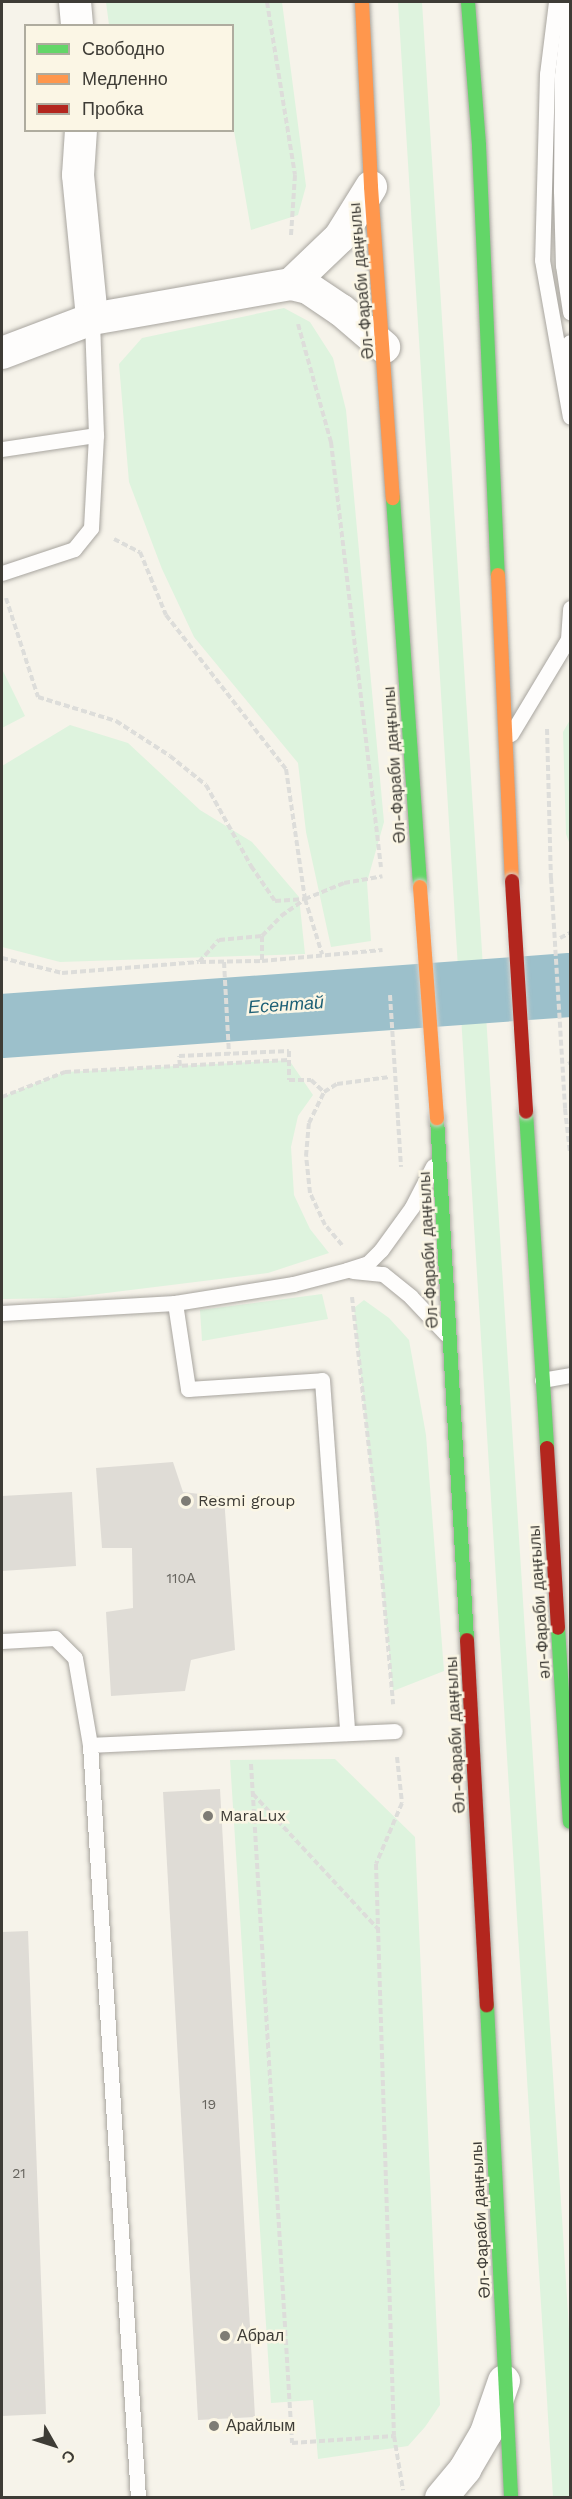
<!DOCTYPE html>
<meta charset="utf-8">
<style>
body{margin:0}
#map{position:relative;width:572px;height:2499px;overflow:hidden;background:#f6f3ea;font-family:"Work Sans",sans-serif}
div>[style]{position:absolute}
.green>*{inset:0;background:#def3de}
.river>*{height:64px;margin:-32px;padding:0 32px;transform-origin:32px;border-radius:32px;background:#9cc0cb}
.building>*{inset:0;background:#dfdcd6}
.path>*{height:4px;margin-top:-2px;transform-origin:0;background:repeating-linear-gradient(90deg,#ddddda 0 6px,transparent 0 9px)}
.roads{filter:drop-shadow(0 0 2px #a8a59f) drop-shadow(0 0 2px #a8a59f)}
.lane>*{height:15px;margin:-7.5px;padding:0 7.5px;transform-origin:7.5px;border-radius:7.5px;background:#fefdfc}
.street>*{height:32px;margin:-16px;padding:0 16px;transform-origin:16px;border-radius:16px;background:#fefdfc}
.fast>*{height:14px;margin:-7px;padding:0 7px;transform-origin:7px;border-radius:7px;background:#63d668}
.slow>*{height:14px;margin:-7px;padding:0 7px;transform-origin:7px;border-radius:7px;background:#ff974d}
.jam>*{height:14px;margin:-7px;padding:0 7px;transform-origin:7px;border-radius:7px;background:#b3261e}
.path-bridge>*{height:4px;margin-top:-2px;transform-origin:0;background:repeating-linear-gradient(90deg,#ddddda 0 6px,transparent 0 9px)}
.bridges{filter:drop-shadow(0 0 2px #d1d0cc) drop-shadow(0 0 2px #d1d0cc)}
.slow-bridge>*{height:14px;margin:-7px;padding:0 7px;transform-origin:7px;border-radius:7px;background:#ff974d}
.jam-bridge>*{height:14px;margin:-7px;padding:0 7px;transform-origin:7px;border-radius:7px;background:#b3261e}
.dots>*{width:16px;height:16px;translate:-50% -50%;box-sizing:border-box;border:3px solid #fbf6e5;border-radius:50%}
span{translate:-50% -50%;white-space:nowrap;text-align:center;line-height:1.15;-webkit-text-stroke:5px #fbf6e5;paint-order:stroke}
.number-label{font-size:14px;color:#66645e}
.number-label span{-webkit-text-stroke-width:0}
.street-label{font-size:16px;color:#3e3c36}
.poi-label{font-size:16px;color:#3e3c36}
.left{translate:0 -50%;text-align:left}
.water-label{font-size:18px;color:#1e6076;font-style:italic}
.frame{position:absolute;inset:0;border:3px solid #3e3c36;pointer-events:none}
.legend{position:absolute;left:24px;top:24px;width:210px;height:108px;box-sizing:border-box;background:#fbf6e5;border:2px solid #afac9f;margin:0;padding:8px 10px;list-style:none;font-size:18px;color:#3e3c36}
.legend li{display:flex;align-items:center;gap:12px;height:30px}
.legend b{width:30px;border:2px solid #afac9f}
.north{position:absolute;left:24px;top:2415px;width:60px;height:60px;-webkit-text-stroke:4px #fbf6e5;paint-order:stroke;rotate:129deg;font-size:16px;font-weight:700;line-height:24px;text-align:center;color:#3e3c36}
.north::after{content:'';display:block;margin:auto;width:21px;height:27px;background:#3e3c36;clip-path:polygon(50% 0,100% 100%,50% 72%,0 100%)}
</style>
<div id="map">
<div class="green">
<div style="clip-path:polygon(106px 2px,282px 2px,306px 186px,298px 215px,251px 230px,233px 125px,232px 26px,109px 25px)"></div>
<div style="clip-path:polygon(398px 2px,422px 2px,570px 2345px,570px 2497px,553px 2497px)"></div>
<div style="clip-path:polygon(284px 308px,310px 322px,333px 358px,346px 410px,384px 822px,367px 882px,371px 941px,331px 947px,306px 832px,298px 763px,194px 637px,162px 569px,129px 482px,119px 364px,142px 338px)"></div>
<div style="clip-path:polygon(2px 669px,25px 716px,2px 728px)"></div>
<div style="clip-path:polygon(570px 720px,570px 845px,566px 834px,563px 732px)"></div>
<div style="clip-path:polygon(70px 725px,128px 743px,200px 810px,252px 842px,299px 897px,305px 954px,60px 962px,2px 947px,2px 766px)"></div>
<div style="clip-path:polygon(289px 1060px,313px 1095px,298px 1116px,291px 1147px,294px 1195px,310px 1229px,329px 1253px,268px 1273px,66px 1298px,2px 1299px,2px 1097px,65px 1072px)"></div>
<div style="clip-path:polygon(322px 1294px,328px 1319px,202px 1341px,200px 1310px)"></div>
<div style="clip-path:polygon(364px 1300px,389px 1318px,409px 1340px,426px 1435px,444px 1671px,393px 1691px,354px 1308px)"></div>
<div style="clip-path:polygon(335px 1759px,415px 1837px,440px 2405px,425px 2427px,408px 2446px,318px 2459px,313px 2400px,271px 2403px,230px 1760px)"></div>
</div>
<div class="river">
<div style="left:2px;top:1026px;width:569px;rotate:-4.13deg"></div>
</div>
<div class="building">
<div style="clip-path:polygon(173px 1462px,183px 1492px,224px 1497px,235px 1650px,191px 1660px,185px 1691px,111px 1696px,106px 1612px,133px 1608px,132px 1548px,102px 1548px,96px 1468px)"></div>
<div style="clip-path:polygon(72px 1492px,76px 1566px,2px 1571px,2px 1496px)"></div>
<div style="clip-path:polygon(220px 1789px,255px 2417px,198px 2420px,163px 1792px)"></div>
<div style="clip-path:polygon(28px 1931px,46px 2414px,2px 2416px,2px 1932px)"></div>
</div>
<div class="path">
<div style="left:267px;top:2px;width:175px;rotate:80.8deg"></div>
<div style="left:295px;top:175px;width:61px;rotate:93.8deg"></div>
<div style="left:298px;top:324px;width:123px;rotate:74.4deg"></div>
<div style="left:331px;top:442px;width:428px;rotate:83.3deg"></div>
<div style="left:114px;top:539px;width:29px;rotate:27deg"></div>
<div style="left:140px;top:552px;width:68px;rotate:67.6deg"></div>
<div style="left:166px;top:615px;width:195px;rotate:52.1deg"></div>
<div style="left:286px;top:769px;width:131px;rotate:81.7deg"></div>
<div style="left:305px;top:899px;width:58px;rotate:72.8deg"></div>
<div style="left:6px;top:598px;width:104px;rotate:72.1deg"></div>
<div style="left:38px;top:697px;width:82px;rotate:17.1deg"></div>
<div style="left:116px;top:721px;width:64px;rotate:32.9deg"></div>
<div style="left:170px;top:756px;width:46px;rotate:38.9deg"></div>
<div style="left:206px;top:785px;width:93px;rotate:60.9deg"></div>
<div style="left:251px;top:866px;width:42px;rotate:55.6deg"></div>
<div style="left:275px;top:901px;width:30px;rotate:-4deg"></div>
<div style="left:547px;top:729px;width:149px;rotate:88.5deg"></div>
<div style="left:262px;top:936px;width:28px;rotate:-46deg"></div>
<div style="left:281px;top:916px;width:29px;rotate:-35deg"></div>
<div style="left:305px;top:899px;width:42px;rotate:-22.3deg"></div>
<div style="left:344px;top:883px;width:39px;rotate:-10deg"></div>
<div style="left:560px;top:938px;width:11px;rotate:-27deg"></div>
<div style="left:2px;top:958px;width:62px;rotate:14deg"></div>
<div style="left:62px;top:973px;width:137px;rotate:-4.6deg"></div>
<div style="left:199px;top:962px;width:30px;rotate:-48deg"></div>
<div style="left:219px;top:940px;width:43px;rotate:-5.3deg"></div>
<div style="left:262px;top:936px;width:25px;rotate:90deg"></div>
<div style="left:262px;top:961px;width:121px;rotate:-5.2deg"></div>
<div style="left:200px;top:962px;width:62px;rotate:-0.9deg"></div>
<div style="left:224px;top:962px;width:92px;rotate:86.9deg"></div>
<div style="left:568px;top:1064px;width:2px;rotate:-27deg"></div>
<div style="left:180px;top:1066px;width:10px;rotate:-96deg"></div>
<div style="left:179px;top:1056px;width:110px;rotate:-2.6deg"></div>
<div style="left:289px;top:1051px;width:9px;rotate:90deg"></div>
<div style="left:2px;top:1097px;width:68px;rotate:-21.6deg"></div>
<div style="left:65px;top:1072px;width:224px;rotate:-3.1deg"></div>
<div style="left:289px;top:1060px;width:20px;rotate:90deg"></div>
<div style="left:289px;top:1080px;width:22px"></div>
<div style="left:311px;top:1080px;width:18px;rotate:43deg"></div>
<div style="left:565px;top:1109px;width:43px;rotate:83.4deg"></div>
<div style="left:398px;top:1120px;width:47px;rotate:86.3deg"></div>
<div style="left:342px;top:1245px;width:26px;rotate:-130deg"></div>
<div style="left:325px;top:1225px;width:35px;rotate:-115deg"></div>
<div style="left:310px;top:1193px;width:37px;rotate:-96deg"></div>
<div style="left:306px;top:1156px;width:33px;rotate:-85deg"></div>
<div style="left:309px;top:1123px;width:34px;rotate:-64deg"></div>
<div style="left:324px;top:1092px;width:15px;rotate:-32deg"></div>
<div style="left:337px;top:1084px;width:53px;rotate:-7.5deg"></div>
<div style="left:352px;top:1297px;width:224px;rotate:83.6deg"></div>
<div style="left:377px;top:1520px;width:185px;rotate:85deg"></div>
<div style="left:397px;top:1757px;width:46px;rotate:83.8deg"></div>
<div style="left:402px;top:1803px;width:66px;rotate:113.1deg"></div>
<div style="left:376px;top:1864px;width:572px;rotate:88.2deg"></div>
<div style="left:394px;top:2436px;width:55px;rotate:80.5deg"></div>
<div style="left:251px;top:1764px;width:680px;rotate:86.54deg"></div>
<div style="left:292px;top:2443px;width:102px;rotate:-3.9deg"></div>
<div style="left:253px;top:1794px;width:184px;rotate:47.2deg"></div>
</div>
<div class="roads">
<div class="lane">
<div style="left:556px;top:2px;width:73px;rotate:97.1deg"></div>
<div style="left:547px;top:74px;width:186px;rotate:91.5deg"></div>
<div style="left:542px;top:260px;width:159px;rotate:79.9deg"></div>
<div style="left:570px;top:2px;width:74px;rotate:96.2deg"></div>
<div style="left:562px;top:76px;width:115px;rotate:90.5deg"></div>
<div style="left:561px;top:191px;width:74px;rotate:88.5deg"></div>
<div style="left:563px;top:265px;width:48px;rotate:81.5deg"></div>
<div style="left:562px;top:366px;width:25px;rotate:-72deg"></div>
<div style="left:2px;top:449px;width:95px;rotate:-8.5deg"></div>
<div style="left:2px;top:573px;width:76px;rotate:-18.4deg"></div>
<div style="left:74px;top:549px;width:27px;rotate:-51deg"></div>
<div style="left:91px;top:528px;width:93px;rotate:-86.9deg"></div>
<div style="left:96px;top:435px;width:116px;rotate:-92deg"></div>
<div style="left:511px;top:734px;width:111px;rotate:-59deg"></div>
<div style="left:568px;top:639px;width:31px;rotate:-86deg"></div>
<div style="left:353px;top:1271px;width:30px;rotate:6deg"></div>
<div style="left:383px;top:1274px;width:36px;rotate:39deg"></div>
<div style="left:411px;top:1297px;width:51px;rotate:46.6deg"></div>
<div style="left:175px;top:1303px;width:87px;rotate:81.4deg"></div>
<div style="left:188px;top:1389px;width:134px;rotate:-3.8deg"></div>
<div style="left:322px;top:1380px;width:354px;rotate:85.9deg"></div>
<div style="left:2px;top:1313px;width:173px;rotate:-3.3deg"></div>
<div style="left:175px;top:1303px;width:120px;rotate:-9.1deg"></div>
<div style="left:293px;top:1284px;width:56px;rotate:-14.5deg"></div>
<div style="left:347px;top:1270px;width:22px;rotate:-18deg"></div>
<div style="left:368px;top:1263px;width:18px;rotate:-45deg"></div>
<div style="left:381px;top:1250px;width:53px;rotate:-54.2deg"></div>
<div style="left:412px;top:1207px;width:46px;rotate:-62.9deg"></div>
<div style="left:542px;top:1380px;width:28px;rotate:-10deg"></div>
<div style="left:2px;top:1641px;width:53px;rotate:-3.2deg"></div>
<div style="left:55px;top:1638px;width:28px;rotate:45deg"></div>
<div style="left:75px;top:1658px;width:88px;rotate:80.2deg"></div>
<div style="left:90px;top:1745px;width:755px;rotate:86.35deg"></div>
<div style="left:90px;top:1745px;width:305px;rotate:-2.6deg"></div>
</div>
<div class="street">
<div style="left:75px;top:2px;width:24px;rotate:85deg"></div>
<div style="left:81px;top:130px;width:45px;rotate:93.8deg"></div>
<div style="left:78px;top:175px;width:145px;rotate:84.4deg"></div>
<div style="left:291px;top:284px;width:68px;rotate:-43.8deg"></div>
<div style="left:340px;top:237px;width:59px;rotate:-58.2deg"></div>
<div style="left:2px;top:353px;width:96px;rotate:-20.7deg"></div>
<div style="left:92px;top:319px;width:202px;rotate:-10deg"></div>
<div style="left:291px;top:284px;width:17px;rotate:13deg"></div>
<div style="left:308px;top:288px;width:40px;rotate:34deg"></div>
<div style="left:341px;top:310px;width:57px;rotate:40.7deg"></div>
<div style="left:441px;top:2498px;width:38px;rotate:-50deg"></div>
<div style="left:465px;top:2469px;width:42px;rotate:-59.7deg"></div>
<div style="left:486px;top:2433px;width:55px;rotate:-70.9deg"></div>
</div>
<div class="fast">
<div style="left:468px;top:2px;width:144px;rotate:85.6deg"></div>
<div style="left:479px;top:146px;width:429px;rotate:87.5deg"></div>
<div style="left:393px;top:498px;width:390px;rotate:86deg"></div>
<div style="left:526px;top:1112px;width:337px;rotate:86.4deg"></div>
<div style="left:437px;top:1118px;width:523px;rotate:86.71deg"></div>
<div style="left:558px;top:1628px;width:194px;rotate:86.5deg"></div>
<div style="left:487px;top:2005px;width:494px;rotate:87.2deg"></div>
</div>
<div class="slow">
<div style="left:362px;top:2px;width:185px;rotate:87.2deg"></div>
<div style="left:371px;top:187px;width:312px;rotate:86deg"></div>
<div style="left:498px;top:575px;width:306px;rotate:87.4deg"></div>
</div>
<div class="jam">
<div style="left:547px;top:1448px;width:180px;rotate:86.5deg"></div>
<div style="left:467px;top:1640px;width:366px;rotate:86.9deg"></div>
</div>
</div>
<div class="path-bridge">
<div style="left:551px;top:878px;width:231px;rotate:86.5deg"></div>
<div style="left:390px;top:995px;width:125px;rotate:86.3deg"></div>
</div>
<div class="bridges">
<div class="slow-bridge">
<div style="left:420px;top:887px;width:232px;rotate:85.8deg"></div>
</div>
<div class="jam-bridge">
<div style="left:512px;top:881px;width:231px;rotate:86.5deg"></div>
</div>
</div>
<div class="dots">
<div style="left:186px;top:1501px;background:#7e7c75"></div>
<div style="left:208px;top:1816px;background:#7e7c75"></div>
<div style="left:225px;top:2336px;background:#7e7c75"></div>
<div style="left:214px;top:2426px;background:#7e7c75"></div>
</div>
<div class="number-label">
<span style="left:181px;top:1578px">110А</span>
<span style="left:209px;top:2104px">19</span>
<span style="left:19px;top:2173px">21</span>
</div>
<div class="street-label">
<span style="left:362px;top:281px;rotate:-95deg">Әл-Фараби даңғылы</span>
<span style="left:395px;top:765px;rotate:-94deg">Әл-Фараби даңғылы</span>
<span style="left:429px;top:1250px;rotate:-93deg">Әл-Фараби даңғылы</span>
<span style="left:540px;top:1602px;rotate:-94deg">әл-Фараби даңғылы</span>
<span style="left:456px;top:1735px;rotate:-93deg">Әл-Фараби даңғылы</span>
<span style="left:481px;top:2220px;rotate:-93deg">Әл-Фараби даңғылы</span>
</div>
<div class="poi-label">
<span class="left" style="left:198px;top:1501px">Resmi group</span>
<span class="left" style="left:220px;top:1816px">MaraLux</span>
<span class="left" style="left:237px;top:2336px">Абрал</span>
<span class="left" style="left:226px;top:2426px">Арайлым</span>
</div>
<div class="water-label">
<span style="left:286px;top:1005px;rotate:-4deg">Есентай</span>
</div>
<div class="frame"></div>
<ul class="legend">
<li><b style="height:8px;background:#63d668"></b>Свободно</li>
<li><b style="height:8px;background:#ff974d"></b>Медленно</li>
<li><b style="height:8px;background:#b3261e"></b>Пробка</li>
</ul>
<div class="north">С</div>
</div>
